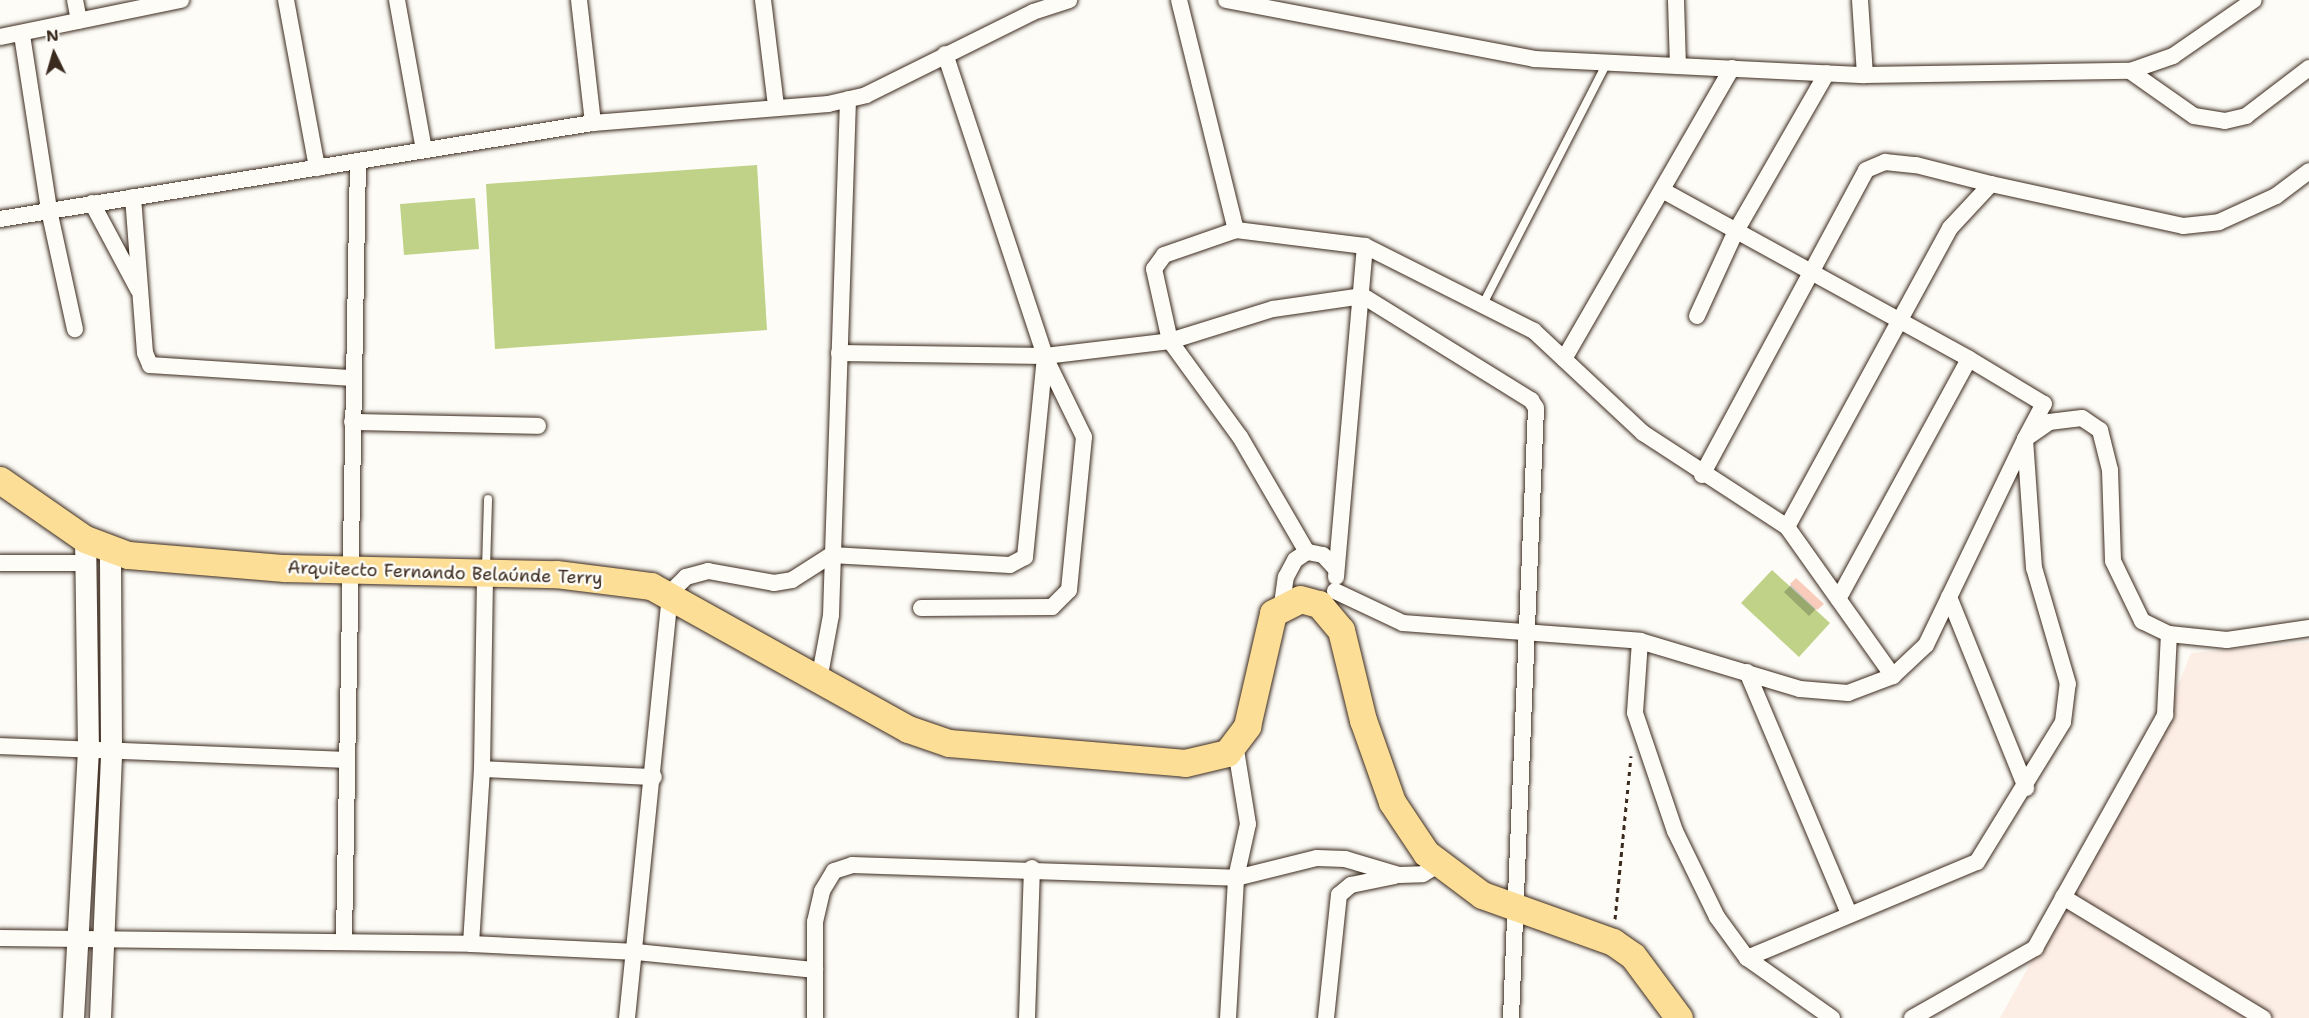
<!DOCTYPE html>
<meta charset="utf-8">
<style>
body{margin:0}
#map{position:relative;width:2309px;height:1018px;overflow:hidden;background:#fdfcf7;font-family:"Shantell Sans",sans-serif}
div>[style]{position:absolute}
.built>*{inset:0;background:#fcede5}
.green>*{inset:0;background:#c0d287}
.shadow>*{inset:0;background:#0003}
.building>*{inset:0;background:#f8cbba}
.path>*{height:3px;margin-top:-1.5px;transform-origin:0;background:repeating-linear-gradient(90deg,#3b2a1e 0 4.5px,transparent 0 9px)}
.roads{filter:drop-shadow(0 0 2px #3b2a1e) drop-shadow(0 0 2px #3b2a1e)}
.service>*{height:8px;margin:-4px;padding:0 4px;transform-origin:4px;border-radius:4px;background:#fdfcf7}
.minor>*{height:16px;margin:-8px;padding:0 8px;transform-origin:8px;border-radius:8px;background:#fdfcf7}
.tertiary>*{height:21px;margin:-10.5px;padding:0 10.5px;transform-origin:10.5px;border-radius:10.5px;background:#fdfcf7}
.primary>*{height:27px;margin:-13.5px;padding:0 13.5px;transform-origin:13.5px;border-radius:13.5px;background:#fcde96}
span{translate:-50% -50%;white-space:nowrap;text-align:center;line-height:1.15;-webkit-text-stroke:5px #fdfcf7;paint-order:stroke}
.street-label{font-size:18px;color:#3b2a1e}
.north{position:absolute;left:24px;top:24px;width:60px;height:60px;-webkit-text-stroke:4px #fdfcf7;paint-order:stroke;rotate:355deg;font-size:16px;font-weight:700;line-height:24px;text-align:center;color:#3b2a1e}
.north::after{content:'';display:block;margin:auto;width:21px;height:27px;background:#3b2a1e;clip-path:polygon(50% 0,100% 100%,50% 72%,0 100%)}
</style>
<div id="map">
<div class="built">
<div style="clip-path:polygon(2309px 642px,2309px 1018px,2000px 1018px,2160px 730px,2191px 653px)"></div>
</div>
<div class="green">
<div style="clip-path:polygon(757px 165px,767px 330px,495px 349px,486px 184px)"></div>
<div style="clip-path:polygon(475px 198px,479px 249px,404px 255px,400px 204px)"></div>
<div style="clip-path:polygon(1772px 570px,1830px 623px,1799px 657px,1741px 603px)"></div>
</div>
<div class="shadow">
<div style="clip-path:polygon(1796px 580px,1821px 604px,1809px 616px,1784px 592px)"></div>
</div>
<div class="building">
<div style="clip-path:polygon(1796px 578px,1824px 604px,1817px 610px,1790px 584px)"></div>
</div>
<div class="path">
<div style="left:1615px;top:919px;width:164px;rotate:-84.4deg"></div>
</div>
<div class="roads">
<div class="service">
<div style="left:1483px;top:304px;width:269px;rotate:-62.8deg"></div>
<div style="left:486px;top:568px;width:69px;rotate:-88.3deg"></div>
</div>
<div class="minor">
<div style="left:75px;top:0;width:21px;rotate:79deg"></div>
<div style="left:286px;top:0;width:171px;rotate:79.5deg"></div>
<div style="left:397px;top:0;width:152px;rotate:79.8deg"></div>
<div style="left:579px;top:0;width:124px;rotate:83.5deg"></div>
<div style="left:763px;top:0;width:107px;rotate:83deg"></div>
<div style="left:1179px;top:0;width:237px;rotate:76.1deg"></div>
<div style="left:1226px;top:0;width:314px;rotate:10.8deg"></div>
<div style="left:1534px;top:59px;width:331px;rotate:2.8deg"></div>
<div style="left:1865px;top:75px;width:265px;rotate:-0.9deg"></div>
<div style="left:2130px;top:71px;width:46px;rotate:-19.2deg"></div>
<div style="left:2173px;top:56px;width:98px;rotate:-34.7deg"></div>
<div style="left:1676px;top:0;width:66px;rotate:88.3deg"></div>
<div style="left:1860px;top:0;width:75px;rotate:86.2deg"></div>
<div style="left:22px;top:35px;width:177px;rotate:81.2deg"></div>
<div style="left:49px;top:210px;width:122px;rotate:77.7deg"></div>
<div style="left:0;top:37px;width:185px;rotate:-11.6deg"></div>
<div style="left:2130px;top:71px;width:78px;rotate:35.1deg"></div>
<div style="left:2194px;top:116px;width:31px;rotate:9deg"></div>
<div style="left:2225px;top:121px;width:22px;rotate:-13deg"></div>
<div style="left:2246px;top:116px;width:79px;rotate:-37.3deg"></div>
<div style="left:1662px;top:190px;width:350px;rotate:28.8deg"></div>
<div style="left:1969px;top:359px;width:273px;rotate:118.6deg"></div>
<div style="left:133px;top:197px;width:156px;rotate:85.6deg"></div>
<div style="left:145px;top:353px;width:13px;rotate:67deg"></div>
<div style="left:150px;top:365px;width:203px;rotate:3.7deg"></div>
<div style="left:92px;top:203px;width:98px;rotate:61.9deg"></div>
<div style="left:0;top:219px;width:601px;rotate:-9.2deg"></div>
<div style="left:593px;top:123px;width:236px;rotate:-4.6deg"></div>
<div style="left:828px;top:104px;width:39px;rotate:-13deg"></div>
<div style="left:866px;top:95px;width:186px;rotate:-26.4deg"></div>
<div style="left:1033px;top:12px;width:38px;rotate:-18deg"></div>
<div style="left:1697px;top:316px;width:94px;rotate:-65.4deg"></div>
<div style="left:1736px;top:231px;width:182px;rotate:-60.1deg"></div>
<div style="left:839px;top:353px;width:206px;rotate:0.8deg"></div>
<div style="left:1045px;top:356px;width:126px;rotate:-6.8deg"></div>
<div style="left:1170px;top:341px;width:108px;rotate:-17.3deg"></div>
<div style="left:1273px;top:309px;width:91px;rotate:-8.2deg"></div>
<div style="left:1363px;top:296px;width:198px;rotate:31.8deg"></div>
<div style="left:1531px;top:400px;width:9px;rotate:58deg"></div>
<div style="left:1536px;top:408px;width:611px;rotate:92.35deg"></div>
<div style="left:1564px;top:359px;width:336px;rotate:-60deg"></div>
<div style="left:352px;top:422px;width:186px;rotate:1.2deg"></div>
<div style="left:1702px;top:475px;width:346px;rotate:-61.7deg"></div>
<div style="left:1866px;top:170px;width:21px;rotate:-23deg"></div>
<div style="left:1885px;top:162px;width:31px;rotate:6deg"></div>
<div style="left:1916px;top:165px;width:77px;rotate:14.2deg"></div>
<div style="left:1787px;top:527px;width:341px;rotate:-61.4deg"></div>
<div style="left:1950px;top:228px;width:60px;rotate:-47deg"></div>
<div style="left:1991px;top:184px;width:197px;rotate:12.3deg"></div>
<div style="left:2183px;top:226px;width:36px;rotate:-6deg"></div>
<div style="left:2219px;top:222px;width:63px;rotate:-24.5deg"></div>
<div style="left:2276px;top:196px;width:41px;rotate:-37.1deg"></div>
<div style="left:0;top:563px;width:86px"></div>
<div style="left:1336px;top:569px;width:19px;rotate:-133deg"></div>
<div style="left:1323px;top:555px;width:16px;rotate:-169deg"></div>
<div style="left:1307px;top:552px;width:133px;rotate:-120.2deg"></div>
<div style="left:1240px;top:437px;width:119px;rotate:-126.1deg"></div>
<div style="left:1170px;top:341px;width:74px;rotate:-102.5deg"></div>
<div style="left:1154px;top:269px;width:17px;rotate:-54deg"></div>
<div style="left:1164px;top:255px;width:76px;rotate:-19.1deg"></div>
<div style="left:1236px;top:230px;width:130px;rotate:7.1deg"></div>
<div style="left:1365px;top:246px;width:189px;rotate:26.7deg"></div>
<div style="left:1534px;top:331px;width:149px;rotate:43.1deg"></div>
<div style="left:1643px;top:433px;width:172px;rotate:33.1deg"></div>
<div style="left:1787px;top:527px;width:183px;rotate:54.6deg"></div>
<div style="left:1336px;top:577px;width:332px;rotate:-85deg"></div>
<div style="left:1335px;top:591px;width:75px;rotate:25.2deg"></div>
<div style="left:1403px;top:623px;width:238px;rotate:4.3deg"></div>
<div style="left:1640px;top:641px;width:167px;rotate:16.7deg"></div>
<div style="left:1800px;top:689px;width:48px;rotate:4.8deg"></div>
<div style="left:1848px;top:693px;width:48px;rotate:-20.7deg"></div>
<div style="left:1893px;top:676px;width:45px;rotate:-43.2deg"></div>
<div style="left:1926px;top:645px;width:229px;rotate:-64.3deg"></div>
<div style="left:2025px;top:439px;width:29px;rotate:-35deg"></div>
<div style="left:2049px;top:422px;width:33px;rotate:-7deg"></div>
<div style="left:2082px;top:418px;width:22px;rotate:34deg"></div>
<div style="left:2100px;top:430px;width:41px;rotate:76deg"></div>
<div style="left:2110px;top:470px;width:91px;rotate:88.1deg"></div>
<div style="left:2113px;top:561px;width:67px;rotate:64.2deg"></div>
<div style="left:2142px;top:621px;width:30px;rotate:26deg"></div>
<div style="left:2169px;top:634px;width:58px;rotate:5.9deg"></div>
<div style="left:2227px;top:640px;width:83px;rotate:-8.3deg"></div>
<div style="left:1949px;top:597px;width:206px;rotate:68deg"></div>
<div style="left:1282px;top:604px;width:27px;rotate:-82deg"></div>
<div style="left:1286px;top:577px;width:19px;rotate:-62deg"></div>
<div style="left:1295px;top:560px;width:14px;rotate:-34deg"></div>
<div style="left:921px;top:608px;width:131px;rotate:-0.4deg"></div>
<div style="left:1052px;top:607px;width:24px;rotate:-45deg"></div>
<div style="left:1069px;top:590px;width:154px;rotate:-84.4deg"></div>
<div style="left:1084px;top:437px;width:89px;rotate:-116deg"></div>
<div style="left:1640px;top:641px;width:72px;rotate:94deg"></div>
<div style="left:1635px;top:713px;width:125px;rotate:71.3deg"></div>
<div style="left:1675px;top:831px;width:96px;rotate:64deg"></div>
<div style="left:1717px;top:917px;width:51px;rotate:53.8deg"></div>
<div style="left:1747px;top:958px;width:104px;rotate:35.2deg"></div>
<div style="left:1747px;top:672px;width:263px;rotate:67.1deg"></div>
<div style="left:819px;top:680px;width:66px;rotate:-79.5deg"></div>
<div style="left:831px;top:615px;width:516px;rotate:-88.11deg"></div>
<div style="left:0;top:746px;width:346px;rotate:2.3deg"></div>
<div style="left:482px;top:769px;width:172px;rotate:2.7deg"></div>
<div style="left:2063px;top:897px;width:234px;rotate:31.2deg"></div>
<div style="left:0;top:938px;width:471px;rotate:0.7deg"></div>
<div style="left:471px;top:944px;width:166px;rotate:2.8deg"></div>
<div style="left:637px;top:952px;width:179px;rotate:5.8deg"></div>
<div style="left:344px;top:939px;width:778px;rotate:-88.97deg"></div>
<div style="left:471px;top:944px;width:175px;rotate:-86.4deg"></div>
<div style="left:482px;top:769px;width:197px;rotate:-89.1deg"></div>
<div style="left:1747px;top:958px;width:249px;rotate:-22.7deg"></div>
<div style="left:1977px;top:862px;width:164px;rotate:-58.4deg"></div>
<div style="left:2063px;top:722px;width:38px;rotate:-83deg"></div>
<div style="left:2068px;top:684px;width:121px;rotate:-106.3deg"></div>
<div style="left:2034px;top:568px;width:129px;rotate:-94deg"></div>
<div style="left:2025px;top:439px;width:40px;rotate:-62deg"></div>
<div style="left:2044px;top:404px;width:87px;rotate:-149deg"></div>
<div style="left:627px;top:1018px;width:427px;rotate:-84.2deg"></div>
<div style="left:670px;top:593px;width:23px;rotate:-45deg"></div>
<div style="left:686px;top:577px;width:23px;rotate:-15deg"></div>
<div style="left:708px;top:571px;width:67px;rotate:10.3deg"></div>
<div style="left:774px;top:583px;width:18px;rotate:-9deg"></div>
<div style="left:792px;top:580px;width:46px;rotate:-32.7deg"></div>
<div style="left:831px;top:555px;width:179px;rotate:3.2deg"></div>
<div style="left:1010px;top:565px;width:17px;rotate:-28deg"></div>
<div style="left:1025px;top:557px;width:202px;rotate:-84.3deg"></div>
<div style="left:1045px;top:356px;width:318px;rotate:-108.3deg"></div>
<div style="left:815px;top:1018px;width:96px;rotate:-90deg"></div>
<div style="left:815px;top:922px;width:32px;rotate:-77deg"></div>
<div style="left:822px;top:891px;width:23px;rotate:-59deg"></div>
<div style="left:834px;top:871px;width:19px;rotate:-18deg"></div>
<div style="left:852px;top:865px;width:384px;rotate:1.9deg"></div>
<div style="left:1236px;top:878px;width:83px;rotate:-13.9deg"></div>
<div style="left:1317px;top:858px;width:28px;rotate:2deg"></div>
<div style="left:1345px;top:859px;width:56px;rotate:16.5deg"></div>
<div style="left:1399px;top:875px;width:24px;rotate:-2deg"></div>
<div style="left:1423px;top:874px;width:17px;rotate:-31deg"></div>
<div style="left:1027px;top:1018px;width:150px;rotate:-88.1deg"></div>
<div style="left:1228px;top:1018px;width:140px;rotate:-86.7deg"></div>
<div style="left:1236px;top:878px;width:55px;rotate:-77.5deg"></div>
<div style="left:1248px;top:824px;width:81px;rotate:-99.2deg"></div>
<div style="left:1326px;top:1018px;width:124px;rotate:-84deg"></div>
<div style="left:1339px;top:895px;width:16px;rotate:-40deg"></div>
<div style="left:1351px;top:885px;width:45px;rotate:-11.6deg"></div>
<div style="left:1912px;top:1018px;width:142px;rotate:-29.6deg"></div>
<div style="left:2035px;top:948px;width:267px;rotate:-60.8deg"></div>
<div style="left:2165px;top:715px;width:81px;rotate:-87.2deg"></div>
</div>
<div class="tertiary">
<div style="left:73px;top:1018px;width:268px;rotate:-86.8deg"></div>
<div style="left:88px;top:750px;width:211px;rotate:-90.8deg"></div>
<div style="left:100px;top:1018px;width:267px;rotate:-87.6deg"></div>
<div style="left:111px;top:751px;width:201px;rotate:-90.3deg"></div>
</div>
<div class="primary">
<div style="left:0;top:480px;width:103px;rotate:34.8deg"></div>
<div style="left:85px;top:539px;width:46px;rotate:20.4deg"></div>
<div style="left:128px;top:555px;width:157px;rotate:4.8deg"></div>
<div style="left:284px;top:568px;width:272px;rotate:1.3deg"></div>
<div style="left:556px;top:574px;width:96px;rotate:7.2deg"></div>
<div style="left:651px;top:586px;width:294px;rotate:29.1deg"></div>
<div style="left:908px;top:729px;width:43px;rotate:18.9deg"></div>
<div style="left:949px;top:743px;width:237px;rotate:4.8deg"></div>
<div style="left:1185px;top:763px;width:43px;rotate:-13.4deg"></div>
<div style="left:1227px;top:753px;width:34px;rotate:-53deg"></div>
<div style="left:1247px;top:726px;width:116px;rotate:-77deg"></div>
<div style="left:1273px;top:613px;width:30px;rotate:-27deg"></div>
<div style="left:1300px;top:599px;width:20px;rotate:15deg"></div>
<div style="left:1319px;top:604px;width:34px;rotate:50deg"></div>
<div style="left:1341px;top:630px;width:93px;rotate:76.3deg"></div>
<div style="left:1363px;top:720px;width:87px;rotate:70.5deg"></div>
<div style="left:1392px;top:802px;width:61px;rotate:56.3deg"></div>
<div style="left:1426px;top:853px;width:70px;rotate:36.9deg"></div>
<div style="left:1482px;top:895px;width:139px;rotate:19.7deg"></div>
<div style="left:1613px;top:942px;width:24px;rotate:35deg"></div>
<div style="left:1633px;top:956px;width:77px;rotate:53.4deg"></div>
</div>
</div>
<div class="street-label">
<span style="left:445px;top:573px;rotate:2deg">Arquitecto Fernando Belaúnde Terry</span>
</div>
<div class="north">N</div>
</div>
